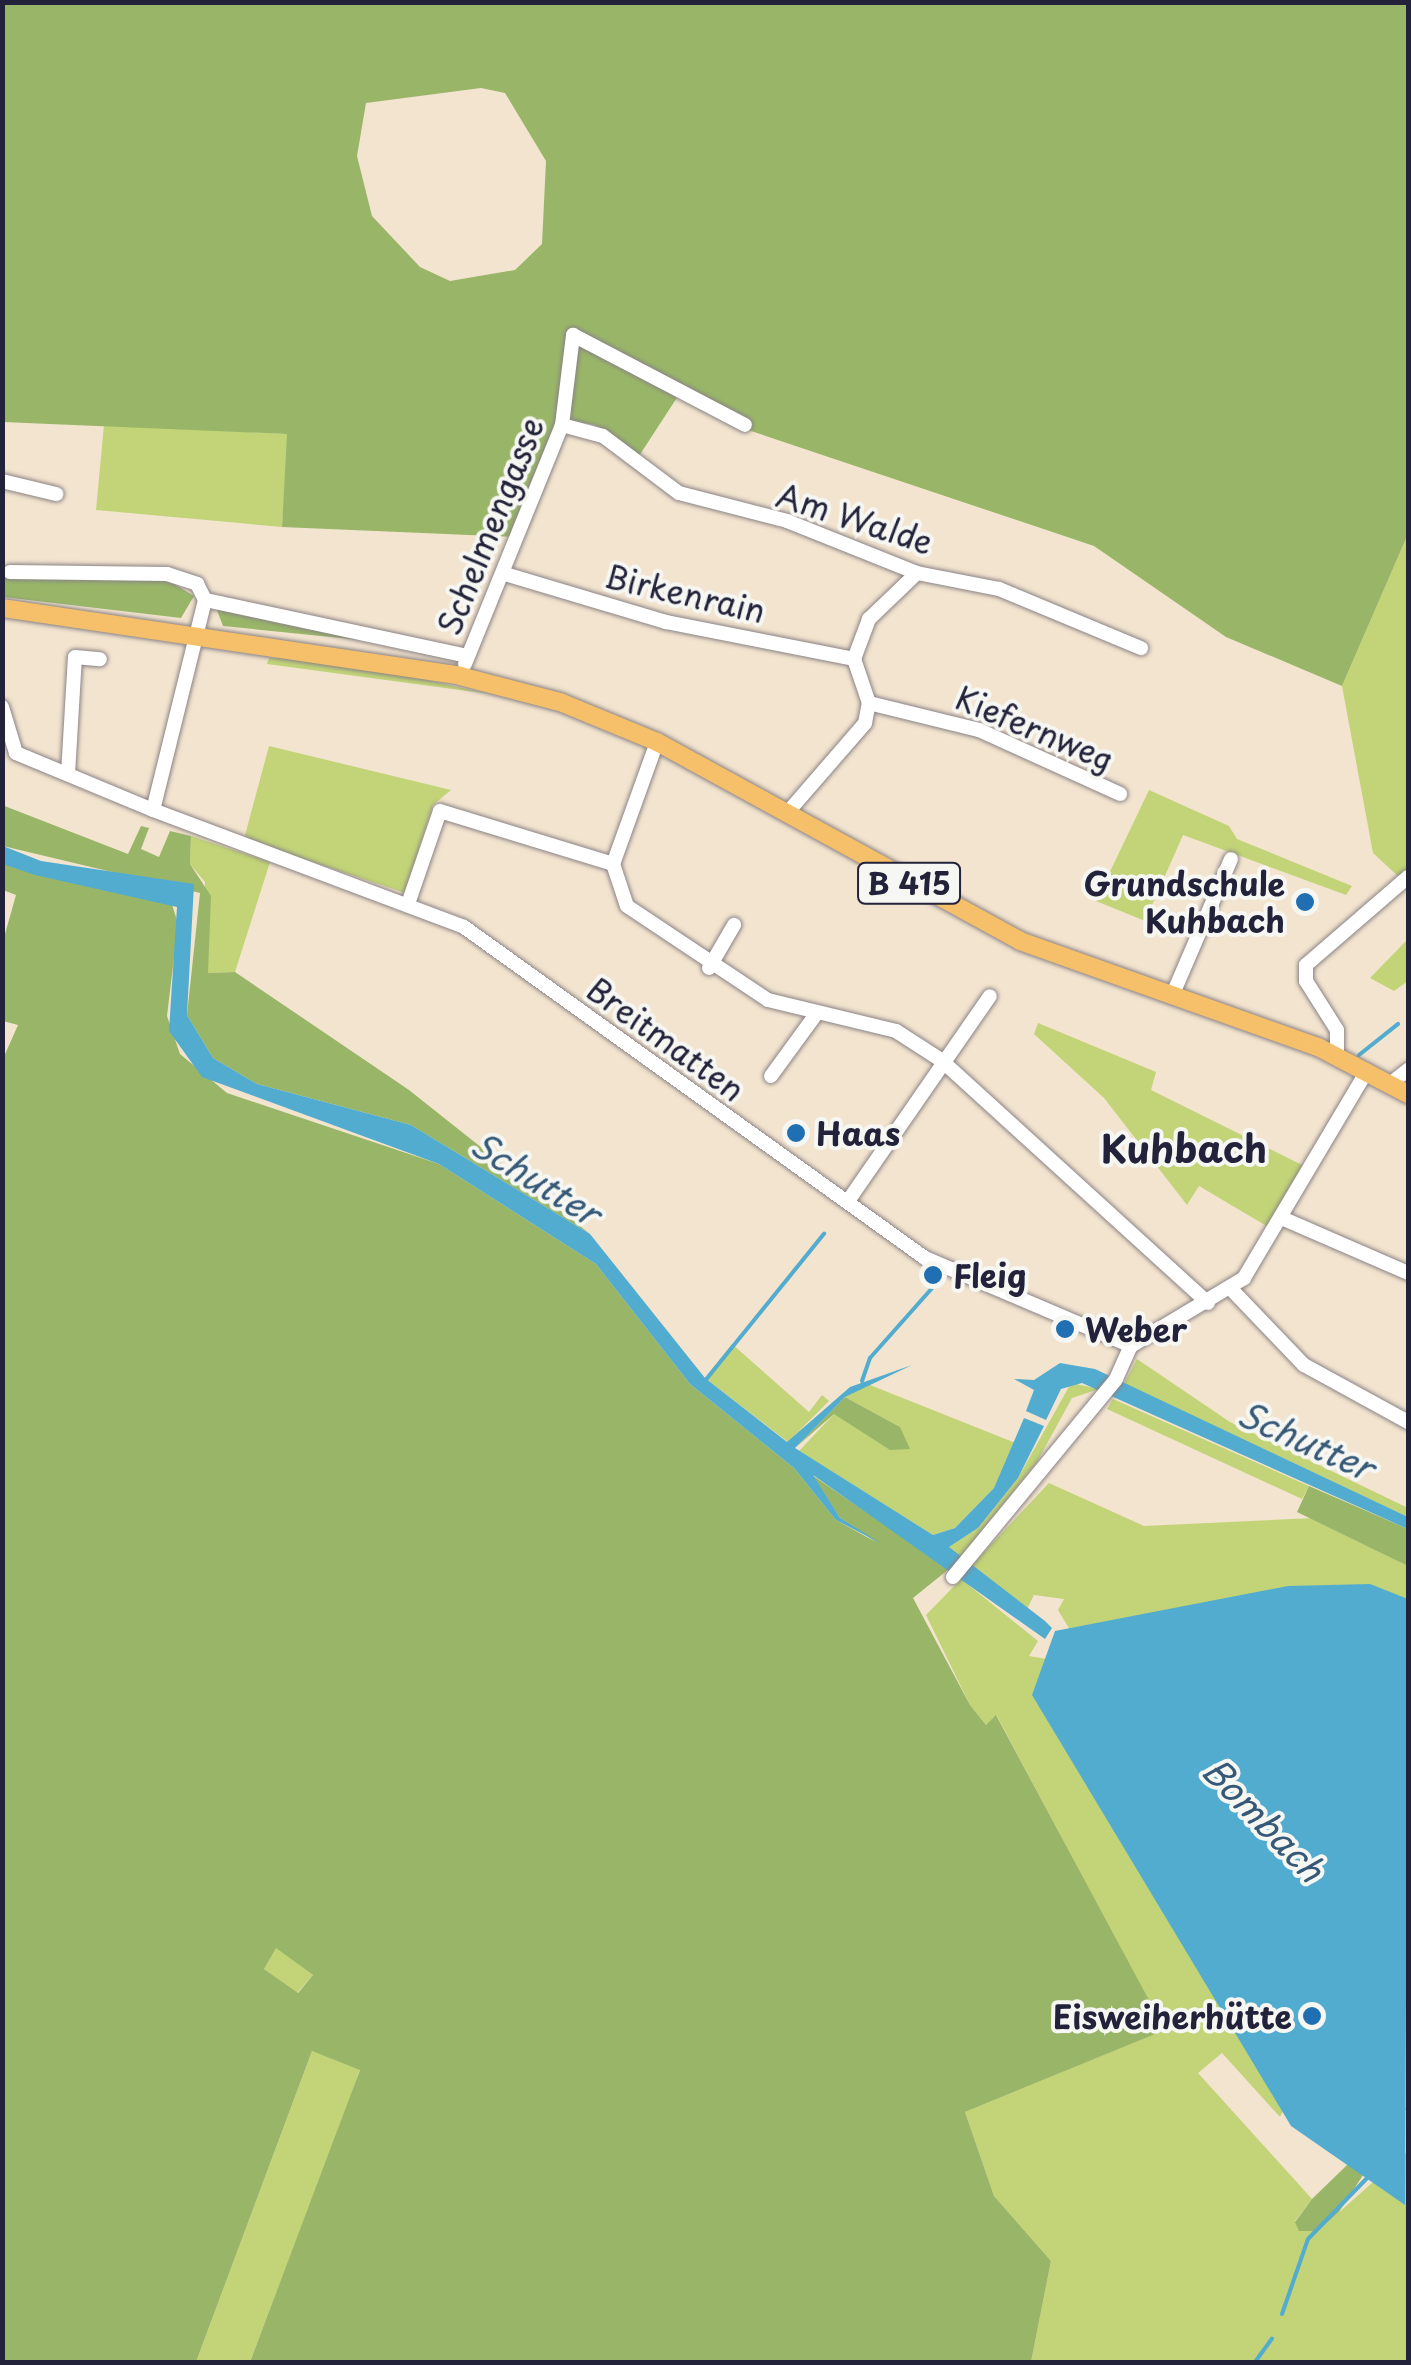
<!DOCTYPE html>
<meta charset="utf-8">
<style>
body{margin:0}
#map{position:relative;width:1411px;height:2365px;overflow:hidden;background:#f3e4cf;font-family:"Playpen Sans",sans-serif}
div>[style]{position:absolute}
.green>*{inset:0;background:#c2d477}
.forest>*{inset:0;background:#99b668}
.water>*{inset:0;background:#52acd0}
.stream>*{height:4px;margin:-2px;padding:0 2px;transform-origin:2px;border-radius:2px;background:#52acd0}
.roads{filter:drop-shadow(0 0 2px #8a8385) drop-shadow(0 0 2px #8a8385)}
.minor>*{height:14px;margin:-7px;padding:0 7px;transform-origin:7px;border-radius:7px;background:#fff}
.major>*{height:18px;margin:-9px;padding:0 9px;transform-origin:9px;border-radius:9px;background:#f6c06b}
.dots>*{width:28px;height:28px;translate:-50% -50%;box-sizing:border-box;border:5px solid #f6f6f2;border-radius:50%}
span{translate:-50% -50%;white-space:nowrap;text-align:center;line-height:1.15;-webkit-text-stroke:8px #f6f6f2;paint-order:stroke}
.shield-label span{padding:2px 8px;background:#f6f6f2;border:2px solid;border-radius:8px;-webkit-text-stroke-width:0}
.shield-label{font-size:30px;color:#22223b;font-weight:700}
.street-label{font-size:32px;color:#22223b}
.poi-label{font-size:32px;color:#22223b;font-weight:700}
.right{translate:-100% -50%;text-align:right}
.left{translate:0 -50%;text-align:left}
.water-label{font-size:35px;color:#355977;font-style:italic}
.quarter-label{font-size:38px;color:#22223b;font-weight:700}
.frame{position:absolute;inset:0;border:5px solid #22223b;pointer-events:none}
</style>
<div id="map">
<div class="green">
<div style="clip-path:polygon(104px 425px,288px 434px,282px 527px,96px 510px)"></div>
<div style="clip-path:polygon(1408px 534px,1408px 873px,1400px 878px,1373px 853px,1342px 686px)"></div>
<div style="clip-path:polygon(269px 658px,330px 659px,490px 694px,267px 664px)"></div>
<div style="clip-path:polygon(269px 746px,451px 790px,433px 805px,405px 893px,244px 839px)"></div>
<div style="clip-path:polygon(1149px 790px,1229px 826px,1237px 839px,1352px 886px,1346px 895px,1183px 835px,1145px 921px,1096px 901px)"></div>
<div style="clip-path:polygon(191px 836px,270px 862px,235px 972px,208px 973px,203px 961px,205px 882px,190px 864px)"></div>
<div style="clip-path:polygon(1408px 939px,1408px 981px,1394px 991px,1370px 978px)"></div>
<div style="clip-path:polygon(1038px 1023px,1156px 1072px,1151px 1090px,1306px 1167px,1270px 1228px,1199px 1186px,1187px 1205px,1104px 1098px,1034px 1034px)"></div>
<div style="clip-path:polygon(732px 1344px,809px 1412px,822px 1395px,829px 1401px,788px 1442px,705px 1378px)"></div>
<div style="clip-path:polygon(1137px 1359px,1230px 1422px,1408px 1508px,1408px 1517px,1124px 1384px)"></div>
<div style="clip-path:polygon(865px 1383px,1018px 1444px,994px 1488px,955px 1528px,933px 1535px,799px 1451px,834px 1414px,900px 1427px,845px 1397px)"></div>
<div style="clip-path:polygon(1071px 1383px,1099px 1389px,1072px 1398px,1037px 1462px,959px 1559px,949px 1547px,978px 1528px,1018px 1478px)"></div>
<div style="clip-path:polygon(1113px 1399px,1309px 1486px,1302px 1499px,1107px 1409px)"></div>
<div style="clip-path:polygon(1049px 1483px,1144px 1526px,1315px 1518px,1408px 1566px,1408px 1618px,1316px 2049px,1280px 2117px,1222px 2053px,1198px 2073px,1312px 2199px,1295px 2221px,1318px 2231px,1408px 2151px,1408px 2362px,1031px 2362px,1051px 2261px,994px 2196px,965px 2112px,1164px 2030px,997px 1716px,986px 1725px,970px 1705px,926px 1615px,961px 1579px,1038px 1641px,1029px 1656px,1047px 1659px,1057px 1632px,1070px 1630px,1058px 1610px,1064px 1599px,1034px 1595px,1027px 1609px,970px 1567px)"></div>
<div style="clip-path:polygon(276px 1947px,313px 1975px,297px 1993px,264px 1969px)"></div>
<div style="clip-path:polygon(312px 2051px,360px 2069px,348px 2104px,250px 2362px,196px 2362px)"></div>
</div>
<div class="forest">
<div style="clip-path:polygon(evenodd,3px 3px,1408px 3px,1408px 534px,1342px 686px,1226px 637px,1094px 546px,745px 429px,680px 393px,639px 456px,595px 425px,557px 418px,513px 537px,282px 527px,287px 434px,3px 422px,3px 3px,481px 88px,505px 93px,546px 161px,542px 244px,515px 270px,450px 281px,420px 267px,372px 216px,357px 156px,366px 103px,481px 88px)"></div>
<div style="clip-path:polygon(4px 577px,166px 579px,194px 596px,181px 618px,3px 597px)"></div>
<div style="clip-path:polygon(215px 605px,451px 656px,460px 662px,361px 640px,223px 626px)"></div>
<div style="clip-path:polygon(2px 805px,128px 854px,141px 826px,149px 828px,141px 849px,159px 857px,170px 831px,191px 836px,190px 864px,211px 896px,208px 973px,235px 972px,409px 1090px,590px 1234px,411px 1125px,257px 1084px,213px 1058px,187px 1015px,200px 893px,3px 846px)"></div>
<div style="clip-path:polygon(evenodd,3px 864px,171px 901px,178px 924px,167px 1016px,180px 1054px,227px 1093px,439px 1164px,596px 1264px,690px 1384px,794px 1468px,836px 1520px,876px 1542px,840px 1518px,812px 1475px,949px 1569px,913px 1598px,970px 1705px,986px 1725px,996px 1715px,1165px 2030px,965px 2112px,994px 2196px,1051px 2261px,1031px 2362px,250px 2362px,360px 2070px,312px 2051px,196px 2362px,3px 2362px,2px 1061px,18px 1025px,3px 1021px,3px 941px,16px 895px,3px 890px,3px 864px,276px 1948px,313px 1975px,298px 1993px,264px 1969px,276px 1948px)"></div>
<div style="clip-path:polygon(845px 1397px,900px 1427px,910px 1449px,890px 1450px,834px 1414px,795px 1448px)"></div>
<div style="clip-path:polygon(1309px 1486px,1408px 1529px,1408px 1566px,1297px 1512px)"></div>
<div style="clip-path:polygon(1408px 2106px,1339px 2212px,1318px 2231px,1299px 2231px,1295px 2222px,1312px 2199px)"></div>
</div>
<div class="water">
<div style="clip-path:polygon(3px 846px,41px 861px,194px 884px,187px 1015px,213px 1058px,257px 1084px,411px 1125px,590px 1234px,705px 1378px,787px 1442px,850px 1387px,912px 1365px,845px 1397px,795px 1448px,933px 1535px,955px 1528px,994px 1488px,1024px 1418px,1044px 1426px,1018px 1478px,978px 1528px,949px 1547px,1045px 1621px,1052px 1628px,1045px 1639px,813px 1475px,840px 1518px,882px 1544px,836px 1520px,794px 1468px,690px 1384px,596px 1264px,439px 1164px,202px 1077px,169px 1031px,177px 907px,35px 875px,3px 864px)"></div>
<div style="clip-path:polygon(1060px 1363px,1095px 1369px,1408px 1517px,1408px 1529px,1082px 1383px,1061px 1389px,1046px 1420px,1026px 1411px,1034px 1390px,1014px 1379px,1034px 1380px)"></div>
<div style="clip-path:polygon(1370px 1584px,1408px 1599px,1405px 2205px,1291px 2126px,1032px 1695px,1055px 1631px,1288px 1586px)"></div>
</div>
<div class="stream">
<div style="left:1359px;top:1055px;width:50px;rotate:-38.5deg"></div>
<div style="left:862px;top:1381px;width:24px;rotate:-71deg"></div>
<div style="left:870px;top:1358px;width:96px;rotate:-48.4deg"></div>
<div style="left:704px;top:1382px;width:191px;rotate:-51deg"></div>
<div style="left:1282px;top:2314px;width:79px;rotate:-70.9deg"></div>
<div style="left:1308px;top:2239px;width:86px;rotate:-45.9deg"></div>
<div style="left:1255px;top:2362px;width:29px;rotate:-54deg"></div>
</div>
<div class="roads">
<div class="minor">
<div style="left:562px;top:425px;width:42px;rotate:15deg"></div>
<div style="left:603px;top:436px;width:95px;rotate:36.9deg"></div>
<div style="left:679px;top:493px;width:112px;rotate:14.5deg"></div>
<div style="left:787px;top:521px;width:140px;rotate:21.8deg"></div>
<div style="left:917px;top:573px;width:84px;rotate:11deg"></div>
<div style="left:999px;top:589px;width:154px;rotate:22.6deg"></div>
<div style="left:2px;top:481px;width:56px;rotate:13.5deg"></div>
<div style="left:10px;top:572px;width:157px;rotate:0.7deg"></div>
<div style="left:167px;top:574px;width:32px;rotate:18deg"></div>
<div style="left:197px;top:584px;width:18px;rotate:63deg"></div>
<div style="left:505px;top:574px;width:168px;rotate:16.6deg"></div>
<div style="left:666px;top:622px;width:192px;rotate:11.1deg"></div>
<div style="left:467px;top:656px;width:268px;rotate:-167.9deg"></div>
<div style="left:205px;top:600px;width:216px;rotate:103.9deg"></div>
<div style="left:153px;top:810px;width:332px;rotate:20.6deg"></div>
<div style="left:464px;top:927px;width:568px;rotate:35.68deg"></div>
<div style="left:925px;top:1258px;width:224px;rotate:23.1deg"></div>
<div style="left:465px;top:664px;width:258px;rotate:-67.9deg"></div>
<div style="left:562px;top:425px;width:91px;rotate:-83deg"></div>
<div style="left:573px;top:335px;width:194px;rotate:27.6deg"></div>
<div style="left:869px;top:703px;width:113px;rotate:13.8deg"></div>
<div style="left:979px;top:730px;width:155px;rotate:24.4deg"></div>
<div style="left:2px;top:707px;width:48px;rotate:73.1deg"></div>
<div style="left:16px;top:753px;width:148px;rotate:22.6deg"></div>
<div style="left:657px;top:742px;width:130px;rotate:109.8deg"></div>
<div style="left:613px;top:864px;width:44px;rotate:71.6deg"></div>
<div style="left:627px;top:906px;width:169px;rotate:33.7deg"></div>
<div style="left:768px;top:1000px;width:132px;rotate:13.6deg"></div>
<div style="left:896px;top:1031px;width:54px;rotate:32.8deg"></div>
<div style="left:941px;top:1060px;width:361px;rotate:42.3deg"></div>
<div style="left:68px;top:774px;width:117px;rotate:-86.6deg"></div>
<div style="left:75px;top:657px;width:25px;rotate:5deg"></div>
<div style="left:788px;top:812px;width:118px;rotate:-49.1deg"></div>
<div style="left:865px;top:723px;width:20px;rotate:-79deg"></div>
<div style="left:869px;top:703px;width:46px;rotate:-108.8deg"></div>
<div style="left:854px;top:659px;width:43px;rotate:-69.4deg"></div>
<div style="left:869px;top:619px;width:66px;rotate:-43.8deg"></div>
<div style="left:409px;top:901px;width:95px;rotate:-71deg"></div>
<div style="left:440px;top:811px;width:181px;rotate:17deg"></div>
<div style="left:709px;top:968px;width:50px;rotate:-59.8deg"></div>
<div style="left:1172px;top:996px;width:149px;rotate:-66.7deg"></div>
<div style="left:1337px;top:1056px;width:26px;rotate:-90deg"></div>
<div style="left:1337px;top:1030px;width:58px;rotate:-122.3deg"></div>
<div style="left:1306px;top:981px;width:16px;rotate:-90deg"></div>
<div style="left:1306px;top:965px;width:135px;rotate:-40.8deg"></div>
<div style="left:771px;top:1076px;width:78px;rotate:-53.9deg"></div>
<div style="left:1390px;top:1084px;width:23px;rotate:-38deg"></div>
<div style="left:848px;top:1201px;width:249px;rotate:-55.3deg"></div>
<div style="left:1284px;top:1219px;width:135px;rotate:23.5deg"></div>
<div style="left:1231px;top:1289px;width:105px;rotate:46.2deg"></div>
<div style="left:1304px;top:1365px;width:119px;rotate:28.7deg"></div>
<div style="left:953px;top:1577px;width:256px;rotate:-50.5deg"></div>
<div style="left:1116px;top:1379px;width:36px;rotate:-66deg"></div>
<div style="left:1131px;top:1346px;width:132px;rotate:-31deg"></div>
<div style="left:1244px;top:1278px;width:241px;rotate:-59.3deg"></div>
</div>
<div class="major">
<div style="left:2px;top:608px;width:463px;rotate:8.4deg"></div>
<div style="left:460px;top:676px;width:103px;rotate:14.6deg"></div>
<div style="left:560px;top:702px;width:105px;rotate:22.4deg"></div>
<div style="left:657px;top:742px;width:414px;rotate:28.7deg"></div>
<div style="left:1020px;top:941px;width:316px;rotate:19.6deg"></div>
<div style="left:1318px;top:1047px;width:102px;rotate:27.6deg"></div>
</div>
</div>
<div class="dots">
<div style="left:1305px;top:902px;background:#1f6fb2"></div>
<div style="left:796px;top:1133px;background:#1f6fb2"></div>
<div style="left:933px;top:1275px;background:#1f6fb2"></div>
<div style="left:1065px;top:1329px;background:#1f6fb2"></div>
<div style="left:1312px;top:2016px;background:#1f6fb2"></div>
</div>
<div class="shield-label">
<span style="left:909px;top:883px">B 415</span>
</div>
<div class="street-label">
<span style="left:855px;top:518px;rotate:18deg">Am Walde</span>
<span style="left:490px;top:526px;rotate:-68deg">Schelmengasse</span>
<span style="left:685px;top:593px;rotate:13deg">Birkenrain</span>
<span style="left:1035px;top:728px;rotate:23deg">Kiefernweg</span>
<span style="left:666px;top:1039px;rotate:36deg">Breitmatten</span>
</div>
<div class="poi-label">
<span class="right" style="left:1285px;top:902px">Grundschule<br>Kuhbach</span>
<span class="left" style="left:816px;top:1133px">Haas</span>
<span class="left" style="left:953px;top:1275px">Fleig</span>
<span class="left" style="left:1085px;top:1329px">Weber</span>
<span class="right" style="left:1292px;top:2016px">Eisweiherhütte</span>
</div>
<div class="water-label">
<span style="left:536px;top:1178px;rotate:32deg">Schutter</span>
<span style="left:1306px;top:1440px;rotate:24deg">Schutter</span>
<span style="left:1264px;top:1819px;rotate:46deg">Bombach</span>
</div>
<div class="quarter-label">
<span style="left:1184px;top:1148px">Kuhbach</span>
</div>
<div class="frame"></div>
</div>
